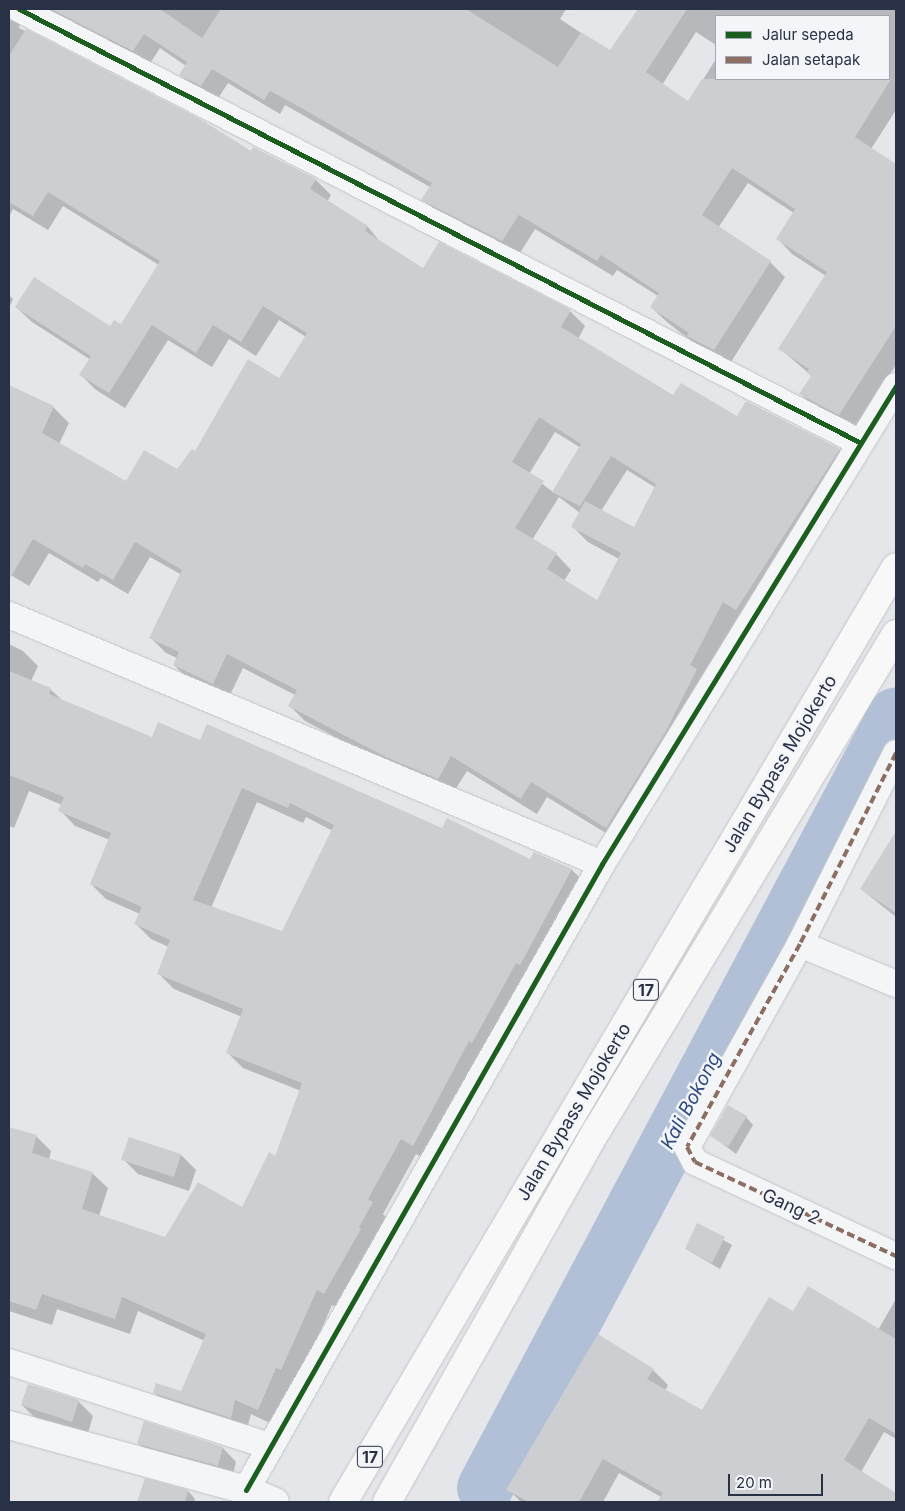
<!DOCTYPE html>
<style>
body{margin:0}
#map{position:relative;width:905px;height:1511px;overflow:hidden;background:#e5e6ea;font-family:Inter,sans-serif}
div>[style]{position:absolute}
.shadow>*{inset:0;background:#0003}
.river>*{height:56px;margin:-28px;padding:0 28px;transform-origin:28px;border-radius:28px;background:#b1c0d6}
.building>*{inset:0;background:#cdced2}
.roads{filter:drop-shadow(0 0 1px #c3c4c8) drop-shadow(0 0 1px #c3c4c8)}
.minor>*{height:26px;margin:-13px;padding:0 13px;transform-origin:13px;border-radius:13px;background:#f4f5f7}
.tertiary>*{height:28px;margin:-14px;padding:0 14px;transform-origin:14px;border-radius:14px;background:#f4f5f7}
.trunk>*{height:28px;margin:-14px;padding:0 14px;transform-origin:14px;border-radius:14px;background:#f8f8f8}
.quiet>*{height:4px;margin-top:-2px;transform-origin:0;background:repeating-linear-gradient(90deg,#8d6e63 0 8px,transparent 0 12px)}
.cycleway>*{height:5px;margin:-2.5px;padding:0 2.5px;transform-origin:2.5px;border-radius:2.5px;background:#1b5e20}
span{translate:-50% -50%;white-space:nowrap;text-align:center;line-height:1.15;-webkit-text-stroke:5px #f3f5f9;paint-order:stroke}
.shield-label span{padding:1px 4px;background:#f3f5f9;border:1px solid;border-radius:4px;-webkit-text-stroke-width:0}
.shield-label{font-size:16px;color:#293146;font-weight:700}
.street-label{font-size:18px;color:#293146}
.water-label{font-size:19px;color:#2f4b7d;font-style:italic}
.frame{position:absolute;inset:0;border:10px solid #293146;pointer-events:none}
.legend{position:absolute;left:715px;top:15px;width:175px;height:65px;box-sizing:border-box;background:#f3f5f9;border:1px solid #a2a7b1;margin:0;padding:6px 9px;list-style:none;font-size:15px;color:#293146}
.legend li{display:flex;align-items:center;gap:10px;height:25px}
.legend b{width:25px;border:1px solid #a2a7b1}
.scale{position:absolute;left:728px;top:1474px;width:95px;height:22px;box-sizing:border-box;border:2px solid #293146;border-top:0;padding-left:6px;font-size:15px;line-height:18px;white-space:nowrap;color:#293146;-webkit-text-stroke:4px #f3f5f9;paint-order:stroke}
</style>
<div id="map">
<div class="shadow">
<div style="clip-path:polygon(evenodd,9px 9px,566px 9px,560px 19px,610px 52px,639px 9px,896px 9px,896px 110px,871px 149px,896px 166px,896px 365px,854px 429px,816px 409px,801px 394px,812px 376px,779px 348px,826px 276px,792px 254px,777px 238px,794px 213px,748px 183px,718px 228px,770px 262px,785px 277px,729px 365px,704px 351px,667px 322px,651px 307px,658px 296px,617px 270px,613px 276px,535px 229px,518px 256px,438px 215px,423px 199px,430px 187px,285px 105px,280px 114px,228px 83px,217px 100px,196px 90px,181px 75px,186px 66px,160px 48px,149px 65px,21px 17px,19px 28px,199px 120px,251px 153px,254px 148px,316px 180px,331px 195px,327px 202px,368px 227px,382px 244px,424px 270px,570px 311px,585px 326px,578px 339px,674px 397px,839px 450px,854px 465px,751px 624px,739px 616px,622px 843px,547px 797px,537px 814px,467px 771px,453px 793px,402px 772px,305px 721px,290px 706px,295px 695px,243px 668px,228px 699px,189px 680px,174px 665px,177px 658px,166px 653px,151px 638px,182px 575px,150px 557px,128px 594px,101px 578px,98px 582px,49px 553px,29px 586px,9px 574px,9px 387px,53px 407px,69px 423px,59px 444px,126px 483px,178px 470px,279px 379px,306px 337px,279px 320px,256px 356px,229px 339px,212px 367px,168px 340px,125px 408px,96px 390px,81px 375px,91px 360px,32px 322px,16px 307px,110px 328px,121px 326px,159px 265px,63px 206px,48px 230px,13px 209px,9px 217px,9px 9px,716px 16px,889px 16px,889px 79px,716px 79px,716px 59px,689px 102px,662px 85px,696px 32px,716px 45px,716px 16px,9px 9px,555px 432px,581px 448px,553px 492px,529px 474px,555px 432px,9px 9px,627px 470px,656px 488px,634px 528px,601px 511px,627px 470px,9px 9px,559px 497px,580px 513px,573px 527px,588px 542px,619px 559px,597px 602px,564px 581px,571px 570px,556px 554px,532px 540px,559px 497px)"></div>
<div style="clip-path:polygon(9px 295px,13px 299px,9px 308px)"></div>
<div style="clip-path:polygon(evenodd,9px 644px,23px 651px,38px 666px,31px 681px,50px 689px,63px 701px,153px 738px,201px 741px,530px 861px,535px 853px,572px 870px,587px 885px,429px 1161px,416px 1154px,383px 1214px,387px 1218px,339px 1308px,332px 1305px,297px 1385px,292px 1382px,274px 1425px,251px 1414px,246px 1432px,170px 1408px,155px 1393px,182px 1393px,205px 1341px,138px 1311px,130px 1334px,57px 1309px,52px 1325px,9px 1311px,9px 1128px,36px 1136px,51px 1151px,49px 1160px,92px 1173px,108px 1188px,99px 1216px,166px 1239px,242px 1209px,276px 1157px,301px 1091px,243px 1068px,228px 1053px,242px 1017px,174px 989px,159px 974px,169px 947px,151px 939px,136px 924px,140px 914px,106px 899px,91px 884px,110px 840px,75px 826px,60px 810px,62px 805px,29px 791px,14px 828px,9px 826px,9px 644px,257px 802px,303px 823px,306px 817px,333px 831px,283px 933px,211px 908px,257px 802px)"></div>
<div style="clip-path:polygon(883px 854px,896px 862px,896px 917px,861px 889px)"></div>
<div style="clip-path:polygon(746px 1117px,753px 1125px,736px 1154px,712px 1136px)"></div>
<div style="clip-path:polygon(181px 1155px,196px 1170px,189px 1191px,138px 1174px,123px 1159px)"></div>
<div style="clip-path:polygon(698px 1225px,732px 1245px,720px 1269px,686px 1249px)"></div>
<div style="clip-path:polygon(896px 1299px,896px 1439px,884px 1432px,861px 1472px,895px 1493px,896px 1491px,896px 1502px,659px 1502px,661px 1497px,619px 1473px,603px 1502px,521px 1502px,508px 1489px,653px 1370px,668px 1385px,665px 1391px,702px 1412px,793px 1313px,878px 1330px)"></div>
<div style="clip-path:polygon(78px 1401px,93px 1416px,87px 1436px,37px 1420px,22px 1405px)"></div>
<div style="clip-path:polygon(138px 1443px,223px 1448px,236px 1462px,232px 1479px,152px 1457px)"></div>
<div style="clip-path:polygon(145px 1480px,188px 1491px,195px 1499px,194px 1502px,139px 1502px)"></div>
</div>
<div class="river">
<div style="left:485px;top:1488px;width:875px;rotate:-62deg"></div>
</div>
<div class="building">
<div style="clip-path:polygon(51px 9px,160px 9px,202px 38px,221px 9px,466px 9px,558px 67px,581px 32px,610px 50px,638px 9px,687px 9px,646px 72px,688px 101px,702px 79px,891px 79px,855px 137px,896px 164px,896px 326px,839px 415px,799px 394px,811px 376px,807px 373px,809px 369px,778px 349px,827px 272px,776px 239px,795px 209px,732px 168px,702px 215px,771px 261px,714px 350px,687px 336px,689px 333px,650px 307px,659px 293px,601px 255px,597px 261px,519px 215px,502px 241px,421px 200px,432px 183px,296px 105px,270px 91px,264px 100px,212px 69px,201px 86px,179px 75px,187px 62px,144px 34px,133px 51px)"></div>
<div style="clip-path:polygon(evenodd,26px 29px,200px 119px,251px 151px,253px 147px,316px 179px,310px 189px,368px 226px,365px 231px,423px 268px,439px 242px,571px 310px,561px 327px,673px 395px,681px 383px,737px 416px,746px 401px,840px 449px,736px 610px,723px 602px,690px 665px,697px 669px,666px 731px,606px 828px,531px 782px,521px 799px,451px 756px,438px 779px,386px 757px,288px 706px,297px 690px,227px 654px,213px 684px,173px 665px,179px 652px,149px 638px,182px 570px,135px 542px,113px 580px,85px 564px,83px 568px,33px 539px,9px 580px,9px 385px,54px 406px,42px 433px,126px 481px,144px 450px,177px 469px,192px 449px,195px 451px,248px 359px,279px 378px,307px 333px,263px 306px,241px 342px,213px 325px,196px 353px,152px 325px,109px 393px,79px 375px,91px 356px,15px 307px,34px 277px,110px 326px,114px 320px,121px 324px,160px 261px,48px 192px,33px 216px,9px 202px,9px 56px,26px 29px,539px 417px,581px 444px,552px 492px,580px 506px,611px 456px,656px 484px,634px 527px,585px 501px,571px 527px,621px 553px,597px 600px,547px 569px,557px 553px,515px 528px,544px 481px,512px 462px,539px 417px)"></div>
<div style="clip-path:polygon(evenodd,9px 671px,51px 688px,49px 694px,152px 737px,158px 722px,200px 740px,207px 724px,442px 828px,447px 818px,530px 859px,534px 852px,572px 869px,520px 965px,516px 963px,472px 1043px,469px 1041px,413px 1146px,401px 1139px,368px 1199px,373px 1202px,359px 1227px,361px 1229px,324px 1294px,317px 1290px,281px 1370px,276px 1368px,258px 1410px,235px 1400px,231px 1418px,153px 1393px,156px 1383px,181px 1391px,206px 1334px,122px 1297px,115px 1319px,42px 1294px,36px 1310px,9px 1301px,9px 1127px,37px 1135px,32px 1153px,93px 1172px,82px 1209px,165px 1237px,198px 1182px,242px 1207px,269px 1152px,275px 1156px,302px 1083px,226px 1053px,243px 1009px,157px 974px,170px 940px,134px 924px,142px 907px,90px 884px,111px 833px,58px 811px,64px 797px,9px 775px,9px 671px,242px 788px,288px 808px,290px 803px,334px 825px,282px 931px,193px 900px,242px 788px)"></div>
<div style="clip-path:polygon(896px 831px,896px 913px,860px 889px)"></div>
<div style="clip-path:polygon(728px 1105px,747px 1116px,728px 1147px,710px 1136px)"></div>
<div style="clip-path:polygon(129px 1137px,181px 1154px,174px 1177px,121px 1160px)"></div>
<div style="clip-path:polygon(697px 1223px,725px 1237px,712px 1263px,685px 1249px)"></div>
<div style="clip-path:polygon(808px 1286px,896px 1339px,896px 1434px,869px 1418px,844px 1460px,896px 1493px,896px 1502px,657px 1502px,663px 1493px,603px 1459px,579px 1502px,529px 1502px,506px 1490px,598px 1334px,654px 1369px,647px 1379px,702px 1410px,769px 1297px,793px 1311px)"></div>
<div style="clip-path:polygon(28px 1384px,79px 1400px,72px 1422px,21px 1405px)"></div>
<div style="clip-path:polygon(144px 1421px,223px 1447px,218px 1466px,137px 1444px)"></div>
<div style="clip-path:polygon(145px 1478px,188px 1490px,185px 1502px,137px 1502px)"></div>
</div>
<div class="roads">
<div class="minor">
<div style="left:19px;top:9px;width:947px;rotate:27.27deg"></div>
<div style="left:9px;top:615px;width:643px;rotate:22.78deg"></div>
<div style="left:896px;top:753px;width:214px;rotate:116.7deg"></div>
<div style="left:800px;top:944px;width:232px;rotate:119.1deg"></div>
<div style="left:687px;top:1147px;width:17px;rotate:62deg"></div>
<div style="left:695px;top:1162px;width:222px;rotate:25.1deg"></div>
<div style="left:800px;top:944px;width:104px;rotate:22.6deg"></div>
<div style="left:9px;top:1362px;width:273px;rotate:17.9deg"></div>
<div style="left:246px;top:1490px;width:720px;rotate:-60.37deg"></div>
<div style="left:602px;top:864px;width:561px;rotate:-58.41deg"></div>
</div>
<div class="tertiary">
<div style="left:9px;top:1425px;width:246px;rotate:15.3deg"></div>
<div style="left:246px;top:1490px;width:31px;rotate:22deg"></div>
</div>
<div class="trunk">
<div style="left:343px;top:1502px;width:1086px;rotate:-59.4deg"></div>
<div style="left:387px;top:1502px;width:427px;rotate:-60.6deg"></div>
<div style="left:597px;top:1130px;width:579px;rotate:-58.92deg"></div>
</div>
</div>
<div class="quiet">
<div style="left:896px;top:753px;width:214px;rotate:116.7deg"></div>
<div style="left:800px;top:944px;width:232px;rotate:119.1deg"></div>
<div style="left:687px;top:1147px;width:17px;rotate:62deg"></div>
<div style="left:695px;top:1162px;width:222px;rotate:25.1deg"></div>
</div>
<div class="cycleway">
<div style="left:19px;top:9px;width:947px;rotate:27.27deg"></div>
<div style="left:246px;top:1490px;width:720px;rotate:-60.37deg"></div>
<div style="left:602px;top:864px;width:561px;rotate:-58.41deg"></div>
</div>
<div class="shield-label">
<span style="left:646px;top:990px">17</span>
<span style="left:370px;top:1457px">17</span>
</div>
<div class="street-label">
<span style="left:780px;top:764px;rotate:-59deg">Jalan Bypass Mojokerto</span>
<span style="left:574px;top:1112px;rotate:-59deg">Jalan Bypass Mojokerto</span>
<span style="left:791px;top:1207px;rotate:25deg">Gang 2</span>
</div>
<div class="water-label">
<span style="left:691px;top:1101px;rotate:-62deg">Kali Bokong</span>
</div>
<div class="frame"></div>
<ul class="legend">
<li><b style="height:6px;background:#1b5e20"></b>Jalur sepeda</li>
<li><b style="height:6px;background:#8d6e63"></b>Jalan setapak</li>
</ul>
<div class="scale">20 m</div>
</div>
